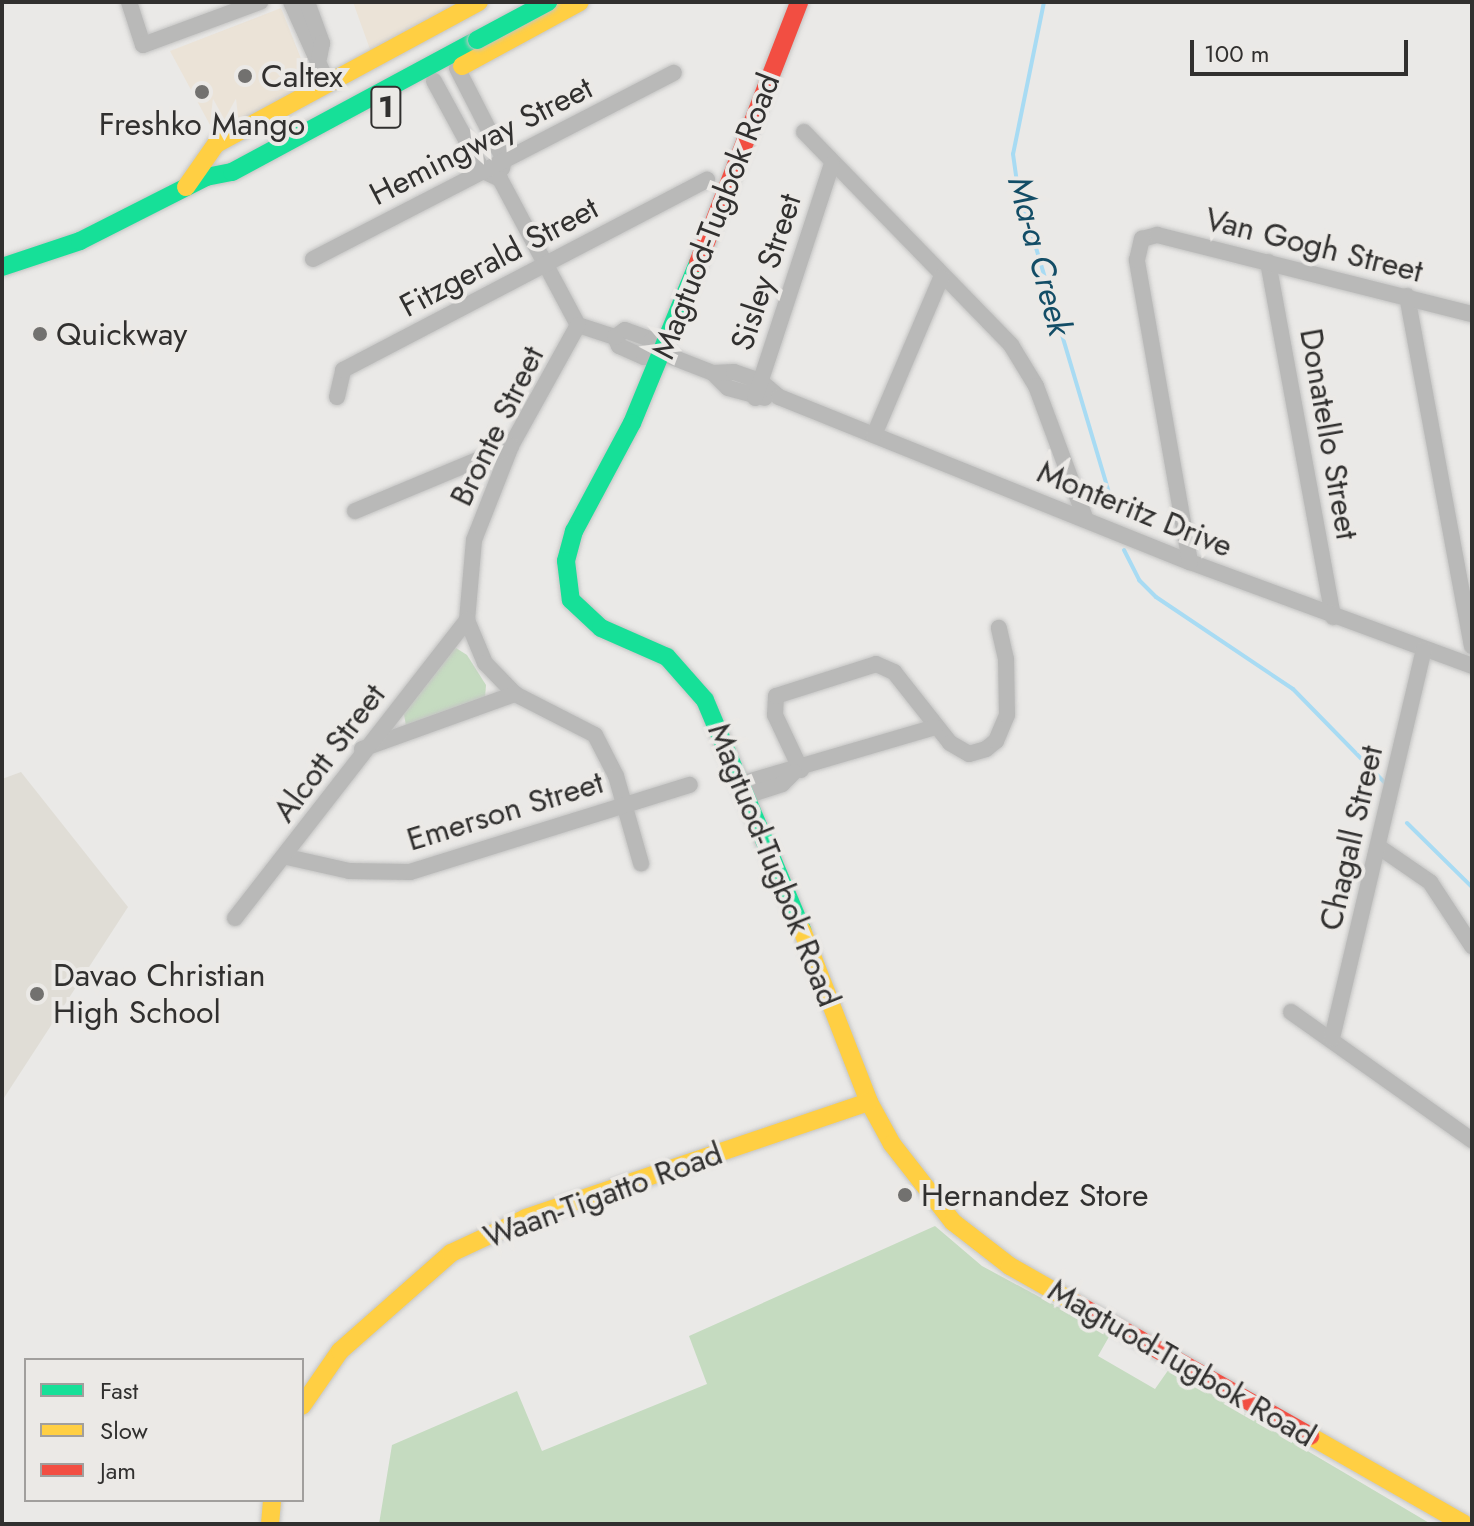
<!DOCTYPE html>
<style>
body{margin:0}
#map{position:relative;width:1474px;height:1526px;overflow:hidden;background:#eae9e7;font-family:Jost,sans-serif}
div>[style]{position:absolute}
.commercial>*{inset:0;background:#ebe3d7}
.built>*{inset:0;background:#e0ddd6}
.green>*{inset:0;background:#c5dbc0}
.stream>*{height:4px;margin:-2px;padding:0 2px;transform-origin:2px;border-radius:2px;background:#a8dbf3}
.roads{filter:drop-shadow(0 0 2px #c4c4c3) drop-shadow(0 0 2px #c4c4c3)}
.street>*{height:16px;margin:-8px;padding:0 8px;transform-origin:8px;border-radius:8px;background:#b9b9b8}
.fast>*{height:18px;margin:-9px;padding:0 9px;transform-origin:9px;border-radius:9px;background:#16e098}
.slow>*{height:18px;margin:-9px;padding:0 9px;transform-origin:9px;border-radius:9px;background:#ffcf43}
.jam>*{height:18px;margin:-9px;padding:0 9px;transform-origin:9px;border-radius:9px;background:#f24e42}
.bridges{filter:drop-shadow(0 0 2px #c4c4c3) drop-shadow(0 0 2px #c4c4c3)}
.fast-bridge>*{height:18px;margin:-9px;padding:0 9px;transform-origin:9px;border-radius:9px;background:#16e098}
.dots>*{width:22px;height:22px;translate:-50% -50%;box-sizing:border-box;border:4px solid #ebe9e6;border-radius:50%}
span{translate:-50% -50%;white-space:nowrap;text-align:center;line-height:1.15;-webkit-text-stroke:8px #ebe9e6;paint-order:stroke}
.shield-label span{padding:2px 6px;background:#ebe9e6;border:2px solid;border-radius:6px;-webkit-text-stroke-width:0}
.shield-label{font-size:30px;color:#31302f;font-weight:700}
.poi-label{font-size:32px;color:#31302f}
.left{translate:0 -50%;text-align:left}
.street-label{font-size:32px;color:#31302f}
.water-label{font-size:34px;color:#134d66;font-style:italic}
.frame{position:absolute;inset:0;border:4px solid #31302f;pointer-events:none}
.legend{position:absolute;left:24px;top:1358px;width:280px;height:144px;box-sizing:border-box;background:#ebe9e6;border:2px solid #a19f9d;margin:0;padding:10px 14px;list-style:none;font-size:24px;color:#31302f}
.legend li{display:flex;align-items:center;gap:16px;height:40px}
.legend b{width:40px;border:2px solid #a19f9d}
.scale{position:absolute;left:1190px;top:40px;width:218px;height:36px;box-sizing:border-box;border:4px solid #31302f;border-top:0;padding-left:10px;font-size:24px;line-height:28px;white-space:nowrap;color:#31302f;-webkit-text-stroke:6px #ebe9e6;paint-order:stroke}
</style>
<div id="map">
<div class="commercial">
<div style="clip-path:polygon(353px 2px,465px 2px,371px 52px)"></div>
<div style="clip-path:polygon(281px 8px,311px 84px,216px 136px,170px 51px)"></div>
</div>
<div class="built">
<div style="clip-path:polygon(21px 772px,128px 907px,2px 1101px,2px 779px)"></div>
</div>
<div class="green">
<div style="clip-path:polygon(456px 648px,467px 655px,486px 685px,485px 698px,406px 726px,403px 709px,443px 656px)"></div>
<div style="clip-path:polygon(935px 1226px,982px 1266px,1110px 1335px,1098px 1356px,1155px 1389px,1169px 1369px,1431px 1524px,379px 1524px,392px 1445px,517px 1391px,542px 1451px,707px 1384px,689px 1336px)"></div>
</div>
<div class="stream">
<div style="left:1044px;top:2px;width:155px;rotate:101.5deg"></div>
<div style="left:1013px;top:154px;width:30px;rotate:82deg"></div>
<div style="left:1017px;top:184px;width:337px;rotate:73.4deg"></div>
<div style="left:1124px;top:550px;width:34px;rotate:63deg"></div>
<div style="left:1139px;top:580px;width:24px;rotate:45deg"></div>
<div style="left:1156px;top:597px;width:165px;rotate:33.9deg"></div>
<div style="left:1293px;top:689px;width:130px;rotate:45.6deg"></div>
<div style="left:1407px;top:823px;width:91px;rotate:44.6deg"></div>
</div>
<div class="roads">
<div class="street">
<div style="left:129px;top:2px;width:45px;rotate:72deg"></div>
<div style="left:143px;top:45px;width:125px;rotate:-20.2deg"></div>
<div style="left:291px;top:2px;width:90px;rotate:65.7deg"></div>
<div style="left:307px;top:2px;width:44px;rotate:69.9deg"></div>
<div style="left:322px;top:43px;width:15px;rotate:101deg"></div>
<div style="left:457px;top:68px;width:103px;rotate:62.9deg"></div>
<div style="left:504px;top:160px;width:9px;rotate:103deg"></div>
<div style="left:434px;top:81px;width:102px;rotate:61.4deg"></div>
<div style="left:483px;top:171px;width:19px;rotate:25deg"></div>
<div style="left:500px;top:179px;width:166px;rotate:61.9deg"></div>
<div style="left:578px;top:325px;width:39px;rotate:18deg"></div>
<div style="left:615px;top:337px;width:10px;rotate:66deg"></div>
<div style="left:619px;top:346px;width:27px;rotate:24deg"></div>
<div style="left:644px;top:357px;width:12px;rotate:-35deg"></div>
<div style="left:804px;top:132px;width:297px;rotate:45.8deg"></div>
<div style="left:1011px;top:345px;width:48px;rotate:58.6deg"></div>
<div style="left:1036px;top:386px;width:141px;rotate:69.6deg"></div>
<div style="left:313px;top:259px;width:406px;rotate:-27.3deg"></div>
<div style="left:1268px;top:262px;width:361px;rotate:79.6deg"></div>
<div style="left:1407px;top:296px;width:356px;rotate:79.5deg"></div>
<div style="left:578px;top:325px;width:138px;rotate:119deg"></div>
<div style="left:511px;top:446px;width:101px;rotate:111.5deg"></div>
<div style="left:474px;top:540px;width:80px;rotate:95deg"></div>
<div style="left:467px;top:620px;width:47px;rotate:67.3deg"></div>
<div style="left:485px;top:663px;width:43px;rotate:45.9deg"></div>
<div style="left:515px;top:694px;width:90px;rotate:27.1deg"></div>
<div style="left:595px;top:735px;width:46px;rotate:62.9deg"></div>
<div style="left:616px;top:776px;width:91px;rotate:74deg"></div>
<div style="left:615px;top:337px;width:12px;rotate:-35deg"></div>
<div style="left:625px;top:330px;width:29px;rotate:20deg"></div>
<div style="left:652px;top:340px;width:10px;rotate:79deg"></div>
<div style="left:654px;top:350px;width:63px;rotate:21.3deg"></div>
<div style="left:713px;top:373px;width:21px;rotate:45deg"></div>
<div style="left:728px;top:388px;width:38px;rotate:15deg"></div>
<div style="left:713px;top:373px;width:21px;rotate:-3deg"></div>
<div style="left:734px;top:372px;width:28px;rotate:19deg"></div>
<div style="left:760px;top:381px;width:25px;rotate:40deg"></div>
<div style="left:779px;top:397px;width:443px;rotate:21.9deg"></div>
<div style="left:1190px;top:562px;width:301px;rotate:20.2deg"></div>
<div style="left:337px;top:397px;width:28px;rotate:-77deg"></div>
<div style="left:343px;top:370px;width:411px;rotate:-27.6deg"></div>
<div style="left:755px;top:398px;width:246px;rotate:-71.8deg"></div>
<div style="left:874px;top:435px;width:171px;rotate:-66.9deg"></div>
<div style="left:355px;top:511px;width:169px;rotate:-22.6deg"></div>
<div style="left:1190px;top:562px;width:307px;rotate:-100deg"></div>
<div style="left:1137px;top:260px;width:22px;rotate:-77deg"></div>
<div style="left:1142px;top:239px;width:16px;rotate:-15deg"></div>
<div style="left:1157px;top:235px;width:325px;rotate:14.1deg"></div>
<div style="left:362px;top:749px;width:163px;rotate:-19.8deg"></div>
<div style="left:801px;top:770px;width:61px;rotate:-115.3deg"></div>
<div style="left:775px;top:715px;width:19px;rotate:-87deg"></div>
<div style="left:776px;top:696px;width:105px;rotate:-17.7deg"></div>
<div style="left:876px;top:664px;width:20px;rotate:24deg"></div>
<div style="left:894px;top:672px;width:90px;rotate:51.7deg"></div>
<div style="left:950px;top:743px;width:22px;rotate:30deg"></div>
<div style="left:969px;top:754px;width:18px;rotate:-16deg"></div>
<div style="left:986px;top:749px;width:13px;rotate:-39deg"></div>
<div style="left:996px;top:741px;width:28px;rotate:-67deg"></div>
<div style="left:1007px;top:715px;width:56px;rotate:-91deg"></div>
<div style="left:1006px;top:659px;width:32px;rotate:-103deg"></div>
<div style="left:744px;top:783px;width:199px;rotate:-16.3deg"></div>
<div style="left:749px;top:795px;width:35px;rotate:-18deg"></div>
<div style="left:782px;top:784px;width:17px;rotate:-45deg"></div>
<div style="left:1379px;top:847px;width:62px;rotate:34.5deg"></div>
<div style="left:1430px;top:882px;width:77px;rotate:56.7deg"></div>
<div style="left:287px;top:857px;width:64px;rotate:12.7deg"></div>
<div style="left:349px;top:871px;width:61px;rotate:0.9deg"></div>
<div style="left:410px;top:872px;width:293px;rotate:-17.3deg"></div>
<div style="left:235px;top:918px;width:378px;rotate:-52.1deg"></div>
<div style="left:1291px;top:1012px;width:222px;rotate:35.3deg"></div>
<div style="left:1332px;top:1038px;width:399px;rotate:-76.7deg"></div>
</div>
<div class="fast">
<div style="left:698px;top:263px;width:173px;rotate:112.4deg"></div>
<div style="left:632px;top:423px;width:123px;rotate:118.2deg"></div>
<div style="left:574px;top:531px;width:31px;rotate:105deg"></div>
<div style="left:566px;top:561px;width:39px;rotate:83deg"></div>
<div style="left:571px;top:600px;width:41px;rotate:43deg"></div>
<div style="left:601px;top:628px;width:72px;rotate:23.7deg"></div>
<div style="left:667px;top:657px;width:57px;rotate:48.5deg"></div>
<div style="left:705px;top:700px;width:250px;rotate:67.1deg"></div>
<div style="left:2px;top:267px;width:82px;rotate:-18.4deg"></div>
<div style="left:80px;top:241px;width:141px;rotate:-26.9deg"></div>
<div style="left:206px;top:177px;width:26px;rotate:-11deg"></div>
<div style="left:232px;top:172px;width:278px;rotate:-28.3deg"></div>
</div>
<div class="slow">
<div style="left:462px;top:66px;width:134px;rotate:-28.5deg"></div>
<div style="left:186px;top:187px;width:52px;rotate:-55.1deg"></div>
<div style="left:216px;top:144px;width:299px;rotate:-28.4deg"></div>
<div style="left:802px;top:930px;width:185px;rotate:68.7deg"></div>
<div style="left:869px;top:1102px;width:48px;rotate:61.3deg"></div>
<div style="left:892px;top:1144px;width:99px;rotate:52deg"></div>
<div style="left:953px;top:1222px;width:72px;rotate:37.7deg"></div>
<div style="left:1010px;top:1266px;width:77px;rotate:29.6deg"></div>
<div style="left:302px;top:1406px;width:67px;rotate:-55.4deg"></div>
<div style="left:340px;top:1351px;width:148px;rotate:-41.4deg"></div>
<div style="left:451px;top:1253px;width:83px;rotate:-25deg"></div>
<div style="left:526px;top:1218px;width:362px;rotate:-18.7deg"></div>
<div style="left:1310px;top:1436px;width:177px;rotate:29.7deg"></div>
<div style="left:270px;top:1524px;width:24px;rotate:-85deg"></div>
</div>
<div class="jam">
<div style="left:698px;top:263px;width:280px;rotate:-68.8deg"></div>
<div style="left:1077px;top:1304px;width:268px;rotate:29.5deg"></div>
</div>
</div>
<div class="bridges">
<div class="fast-bridge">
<div style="left:477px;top:40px;width:81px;rotate:-28.2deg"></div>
</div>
</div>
<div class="dots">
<div style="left:245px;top:76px;background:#72716f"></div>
<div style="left:202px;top:92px;background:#72716f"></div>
<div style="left:40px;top:334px;background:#72716f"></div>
<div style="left:37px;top:994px;background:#72716f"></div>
<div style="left:905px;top:1195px;background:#72716f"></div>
</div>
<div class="shield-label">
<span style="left:386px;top:107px">1</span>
</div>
<div class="poi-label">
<span class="left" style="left:261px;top:76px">Caltex</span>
<span style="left:202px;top:124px">Freshko Mango</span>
<span class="left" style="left:56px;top:334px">Quickway</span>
<span class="left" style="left:53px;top:994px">Davao Christian<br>High School</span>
<span class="left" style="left:921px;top:1195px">Hernandez Store</span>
</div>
<div class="street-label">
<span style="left:481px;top:141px;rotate:-27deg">Hemingway Street</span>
<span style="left:716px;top:216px;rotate:-69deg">Magtuod-Tugbok Road</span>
<span style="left:1314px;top:245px;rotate:14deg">Van Gogh Street</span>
<span style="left:499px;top:257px;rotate:-28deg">Fitzgerald Street</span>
<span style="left:766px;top:272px;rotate:-72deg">Sisley Street</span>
<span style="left:497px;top:426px;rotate:-64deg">Bronte Street</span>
<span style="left:1329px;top:434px;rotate:80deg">Donatello Street</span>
<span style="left:1135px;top:509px;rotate:22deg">Monteritz Drive</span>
<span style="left:329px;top:753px;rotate:-53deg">Alcott Street</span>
<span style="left:505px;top:811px;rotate:-17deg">Emerson Street</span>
<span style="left:1351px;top:838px;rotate:-77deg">Chagall Street</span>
<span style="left:774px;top:865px;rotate:68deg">Magtuod-Tugbok Road</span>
<span style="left:603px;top:1195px;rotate:-20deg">Waan-Tigatto Road</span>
<span style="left:1182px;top:1363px;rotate:30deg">Magtuod-Tugbok Road</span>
</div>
<div class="water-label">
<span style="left:1040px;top:256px;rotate:75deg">Ma-a Creek</span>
</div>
<div class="frame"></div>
<ul class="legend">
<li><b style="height:10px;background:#16e098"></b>Fast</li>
<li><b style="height:10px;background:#ffcf43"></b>Slow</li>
<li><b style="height:10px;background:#f24e42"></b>Jam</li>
</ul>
<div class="scale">100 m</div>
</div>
